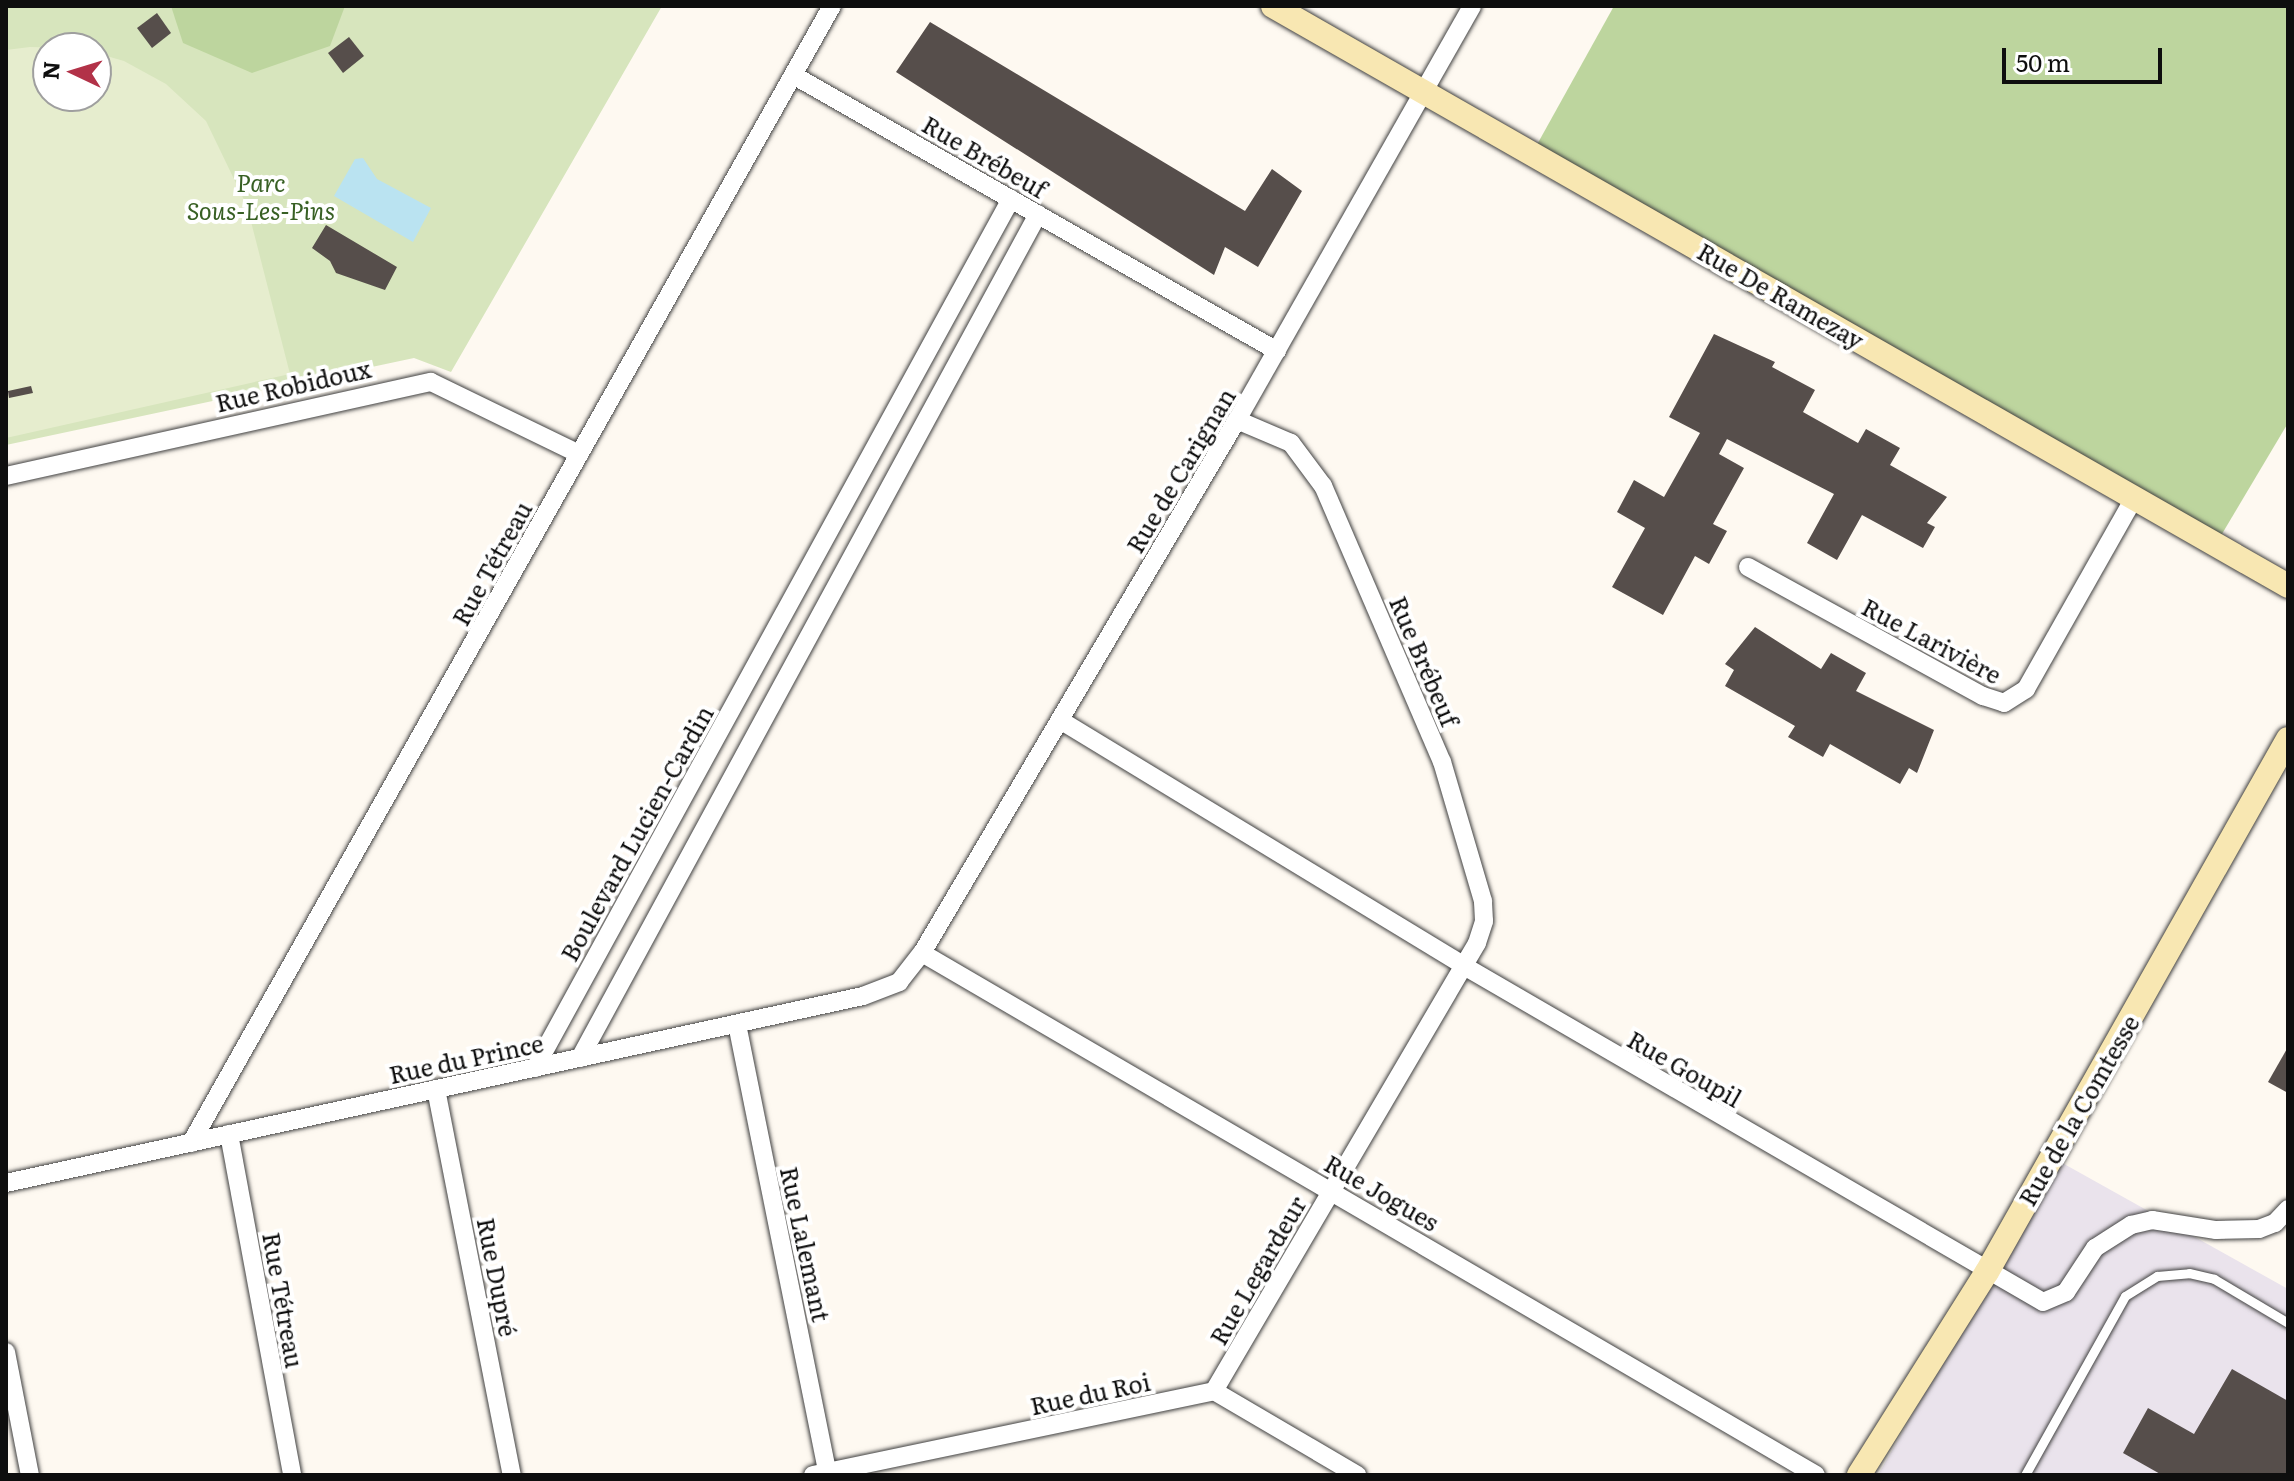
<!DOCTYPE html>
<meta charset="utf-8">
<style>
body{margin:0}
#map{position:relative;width:2294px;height:1481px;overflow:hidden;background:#fef9f1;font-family:Literata,serif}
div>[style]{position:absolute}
.industrial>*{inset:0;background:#eae3ec}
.green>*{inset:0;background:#d7e5bd}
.forest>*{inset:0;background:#bdd59e}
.pitch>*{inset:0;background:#e6edce}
.water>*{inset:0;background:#bae3f1}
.building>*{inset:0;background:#564e4b}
.roads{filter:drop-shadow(0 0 2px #414141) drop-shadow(0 0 2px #414141)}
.lane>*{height:9px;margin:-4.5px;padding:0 4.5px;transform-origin:4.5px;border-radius:4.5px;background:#fff}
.street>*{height:18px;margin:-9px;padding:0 9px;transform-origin:9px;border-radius:9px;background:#fff}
.secondary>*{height:24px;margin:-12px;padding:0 12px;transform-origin:12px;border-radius:12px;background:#f8e7b2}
span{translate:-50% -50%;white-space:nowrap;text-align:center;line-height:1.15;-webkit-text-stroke:8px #fff;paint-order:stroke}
.street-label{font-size:24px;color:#0e0e0e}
.park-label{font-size:24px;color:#386024;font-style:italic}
.frame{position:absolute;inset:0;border:8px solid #0e0e0e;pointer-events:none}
.north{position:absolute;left:32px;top:32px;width:80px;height:80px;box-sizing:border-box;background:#fff;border:2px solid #9f9f9f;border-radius:50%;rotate:274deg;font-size:22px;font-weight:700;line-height:32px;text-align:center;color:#0e0e0e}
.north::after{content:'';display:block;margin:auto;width:28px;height:36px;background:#b23248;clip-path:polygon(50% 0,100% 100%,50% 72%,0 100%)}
.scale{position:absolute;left:2002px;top:48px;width:160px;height:36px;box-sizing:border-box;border:4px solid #0e0e0e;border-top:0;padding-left:10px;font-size:24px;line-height:28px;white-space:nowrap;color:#0e0e0e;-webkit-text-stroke:6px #fff;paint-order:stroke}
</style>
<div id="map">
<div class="industrial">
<div style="clip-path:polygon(2057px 1160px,2288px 1289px,2288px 1475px,1878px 1475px)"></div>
</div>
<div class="green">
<div style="clip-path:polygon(evenodd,6px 6px,662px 6px,451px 372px,414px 358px,6px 445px,6px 6px,48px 48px,96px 48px,96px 96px,48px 96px,48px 48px)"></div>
</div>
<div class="forest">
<div style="clip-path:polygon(171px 6px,345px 6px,330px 46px,252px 73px,183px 43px)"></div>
<div style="clip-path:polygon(1614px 6px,2288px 6px,2288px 423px,2216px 544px,1529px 159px)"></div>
</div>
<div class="pitch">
<div style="clip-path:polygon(30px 47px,69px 48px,48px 48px,48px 96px,96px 96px,96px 53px,124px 61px,166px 84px,206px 121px,247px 206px,290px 374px,6px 438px,6px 50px)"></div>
</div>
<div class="water">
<div style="clip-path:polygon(363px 158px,377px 179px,431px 208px,413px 242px,334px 196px,355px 159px)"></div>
</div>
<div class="building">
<div style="clip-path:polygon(157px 13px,171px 33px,152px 48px,137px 28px)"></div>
<div style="clip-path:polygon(930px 22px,1245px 211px,1272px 169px,1302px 191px,1258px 267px,1225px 247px,1214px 275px,896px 72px)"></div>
<div style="clip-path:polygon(349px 37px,364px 56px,343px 73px,328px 53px)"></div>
<div style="clip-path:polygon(326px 225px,397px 267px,385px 290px,336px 273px,330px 261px,312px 248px)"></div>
<div style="clip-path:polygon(1714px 334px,1775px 362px,1772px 367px,1815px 390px,1803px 412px,1858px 443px,1866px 429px,1900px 448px,1890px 465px,1947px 497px,1927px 523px,1935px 527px,1923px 548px,1862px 515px,1837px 560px,1807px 543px,1834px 494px,1727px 439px,1719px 454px,1744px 468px,1713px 524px,1727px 531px,1709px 564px,1695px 556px,1663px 615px,1612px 587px,1645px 528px,1617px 512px,1634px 480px,1664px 497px,1700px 433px,1669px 417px)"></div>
<div style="clip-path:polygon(31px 386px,33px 393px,9px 398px,8px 391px)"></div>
<div style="clip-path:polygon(1755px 627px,1821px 669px,1831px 653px,1866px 673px,1856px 691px,1934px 730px,1917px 773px,1909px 768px,1900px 784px,1830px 744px,1823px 757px,1788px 737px,1795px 726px,1725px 686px,1734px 670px,1725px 664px)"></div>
<div style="clip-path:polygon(2288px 1047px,2288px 1093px,2268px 1082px)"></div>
<div style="clip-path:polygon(2232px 1369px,2288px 1401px,2288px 1475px,2162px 1475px,2123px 1453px,2148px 1408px,2194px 1434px)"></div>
</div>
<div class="roads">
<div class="lane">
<div style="left:2025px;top:1475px;width:205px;rotate:-60.8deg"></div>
<div style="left:2125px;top:1296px;width:38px;rotate:-32deg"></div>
<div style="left:2157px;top:1276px;width:32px;rotate:-5deg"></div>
<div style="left:2189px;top:1273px;width:26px;rotate:13deg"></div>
<div style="left:2214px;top:1279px;width:86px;rotate:30.7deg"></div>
</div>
<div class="street">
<div style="left:793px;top:75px;width:557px;rotate:29.69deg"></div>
<div style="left:6px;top:476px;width:435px;rotate:-12.5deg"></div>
<div style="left:431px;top:382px;width:165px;rotate:25.9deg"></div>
<div style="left:1748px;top:567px;width:268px;rotate:28.8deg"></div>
<div style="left:1983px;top:696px;width:22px;rotate:18deg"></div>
<div style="left:2004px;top:703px;width:26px;rotate:-32deg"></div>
<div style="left:2026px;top:689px;width:219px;rotate:-60.5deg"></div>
<div style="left:1060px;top:720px;width:473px;rotate:31.3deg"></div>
<div style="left:1464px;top:966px;width:669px;rotate:30.13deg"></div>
<div style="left:2043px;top:1302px;width:25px;rotate:-23deg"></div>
<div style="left:2066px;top:1292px;width:53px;rotate:-56.6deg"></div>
<div style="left:2095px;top:1248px;width:43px;rotate:-32.6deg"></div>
<div style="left:2131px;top:1225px;width:22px;rotate:-13deg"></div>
<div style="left:2152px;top:1220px;width:65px;rotate:8.9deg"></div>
<div style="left:2216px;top:1230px;width:43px;rotate:-1.3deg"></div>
<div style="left:2259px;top:1229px;width:17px;rotate:-21deg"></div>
<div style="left:2275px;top:1223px;width:19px;rotate:-47deg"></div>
<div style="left:922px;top:953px;width:1035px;rotate:30.28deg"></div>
<div style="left:737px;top:1024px;width:460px;rotate:78.6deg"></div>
<div style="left:580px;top:1058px;width:960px;rotate:-61.51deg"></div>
<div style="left:535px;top:1068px;width:991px;rotate:-61.29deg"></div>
<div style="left:436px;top:1089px;width:393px;rotate:78.9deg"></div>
<div style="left:229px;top:1134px;width:347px;rotate:79.5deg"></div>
<div style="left:191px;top:1143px;width:1305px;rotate:-60.59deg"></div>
<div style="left:6px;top:1183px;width:877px;rotate:-12.31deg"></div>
<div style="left:863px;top:996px;width:39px;rotate:-21deg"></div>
<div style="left:899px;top:982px;width:37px;rotate:-52deg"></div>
<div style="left:922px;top:953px;width:619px;rotate:-59.42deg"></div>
<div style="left:1237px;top:420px;width:476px;rotate:-60.4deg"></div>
<div style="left:6px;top:1352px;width:125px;rotate:79deg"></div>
<div style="left:1214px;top:1391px;width:519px;rotate:-59.58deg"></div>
<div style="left:1477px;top:943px;width:23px;rotate:-72deg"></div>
<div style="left:1484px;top:921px;width:20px;rotate:-93deg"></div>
<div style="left:1483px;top:901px;width:145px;rotate:-106.4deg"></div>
<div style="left:1442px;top:762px;width:301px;rotate:-113.3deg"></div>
<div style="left:1323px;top:486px;width:54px;rotate:-126.7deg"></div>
<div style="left:1291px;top:443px;width:59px;rotate:-156.9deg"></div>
<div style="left:813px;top:1475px;width:410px;rotate:-11.8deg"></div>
<div style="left:1214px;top:1391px;width:166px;rotate:30.4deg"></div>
</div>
<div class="secondary">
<div style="left:1273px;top:6px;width:1169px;rotate:29.74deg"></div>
<div style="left:1859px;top:1475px;width:240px;rotate:-57.8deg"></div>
<div style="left:1987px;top:1272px;width:612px;rotate:-60.55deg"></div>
</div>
</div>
<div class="street-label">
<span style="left:985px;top:156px;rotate:30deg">Rue Brébeuf</span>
<span style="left:1781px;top:295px;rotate:30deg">Rue De Ramezay</span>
<span style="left:293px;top:385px;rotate:-13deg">Rue Robidoux</span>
<span style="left:1180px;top:470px;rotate:-59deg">Rue de Carignan</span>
<span style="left:491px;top:563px;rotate:-61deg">Rue Tétreau</span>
<span style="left:1932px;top:640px;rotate:28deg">Rue Larivière</span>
<span style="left:1425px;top:661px;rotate:67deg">Rue Brébeuf</span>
<span style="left:636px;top:833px;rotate:-61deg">Boulevard Lucien-Cardin</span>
<span style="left:466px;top:1058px;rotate:-12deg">Rue du Prince</span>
<span style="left:1685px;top:1068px;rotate:30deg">Rue Goupil</span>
<span style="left:2078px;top:1110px;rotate:-60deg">Rue de la Comtesse</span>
<span style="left:1382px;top:1192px;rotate:30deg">Rue Jogues</span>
<span style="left:806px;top:1244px;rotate:78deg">Rue Lalemant</span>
<span style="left:1257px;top:1270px;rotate:-60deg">Rue Legardeur</span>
<span style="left:498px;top:1277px;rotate:79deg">Rue Dupré</span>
<span style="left:284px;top:1300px;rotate:80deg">Rue Tétreau</span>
<span style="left:1090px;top:1393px;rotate:-12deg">Rue du Roi</span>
</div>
<div class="park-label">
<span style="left:261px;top:196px">Parc<br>Sous-Les-Pins</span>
</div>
<div class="frame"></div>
<div class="north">N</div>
<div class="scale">50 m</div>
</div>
